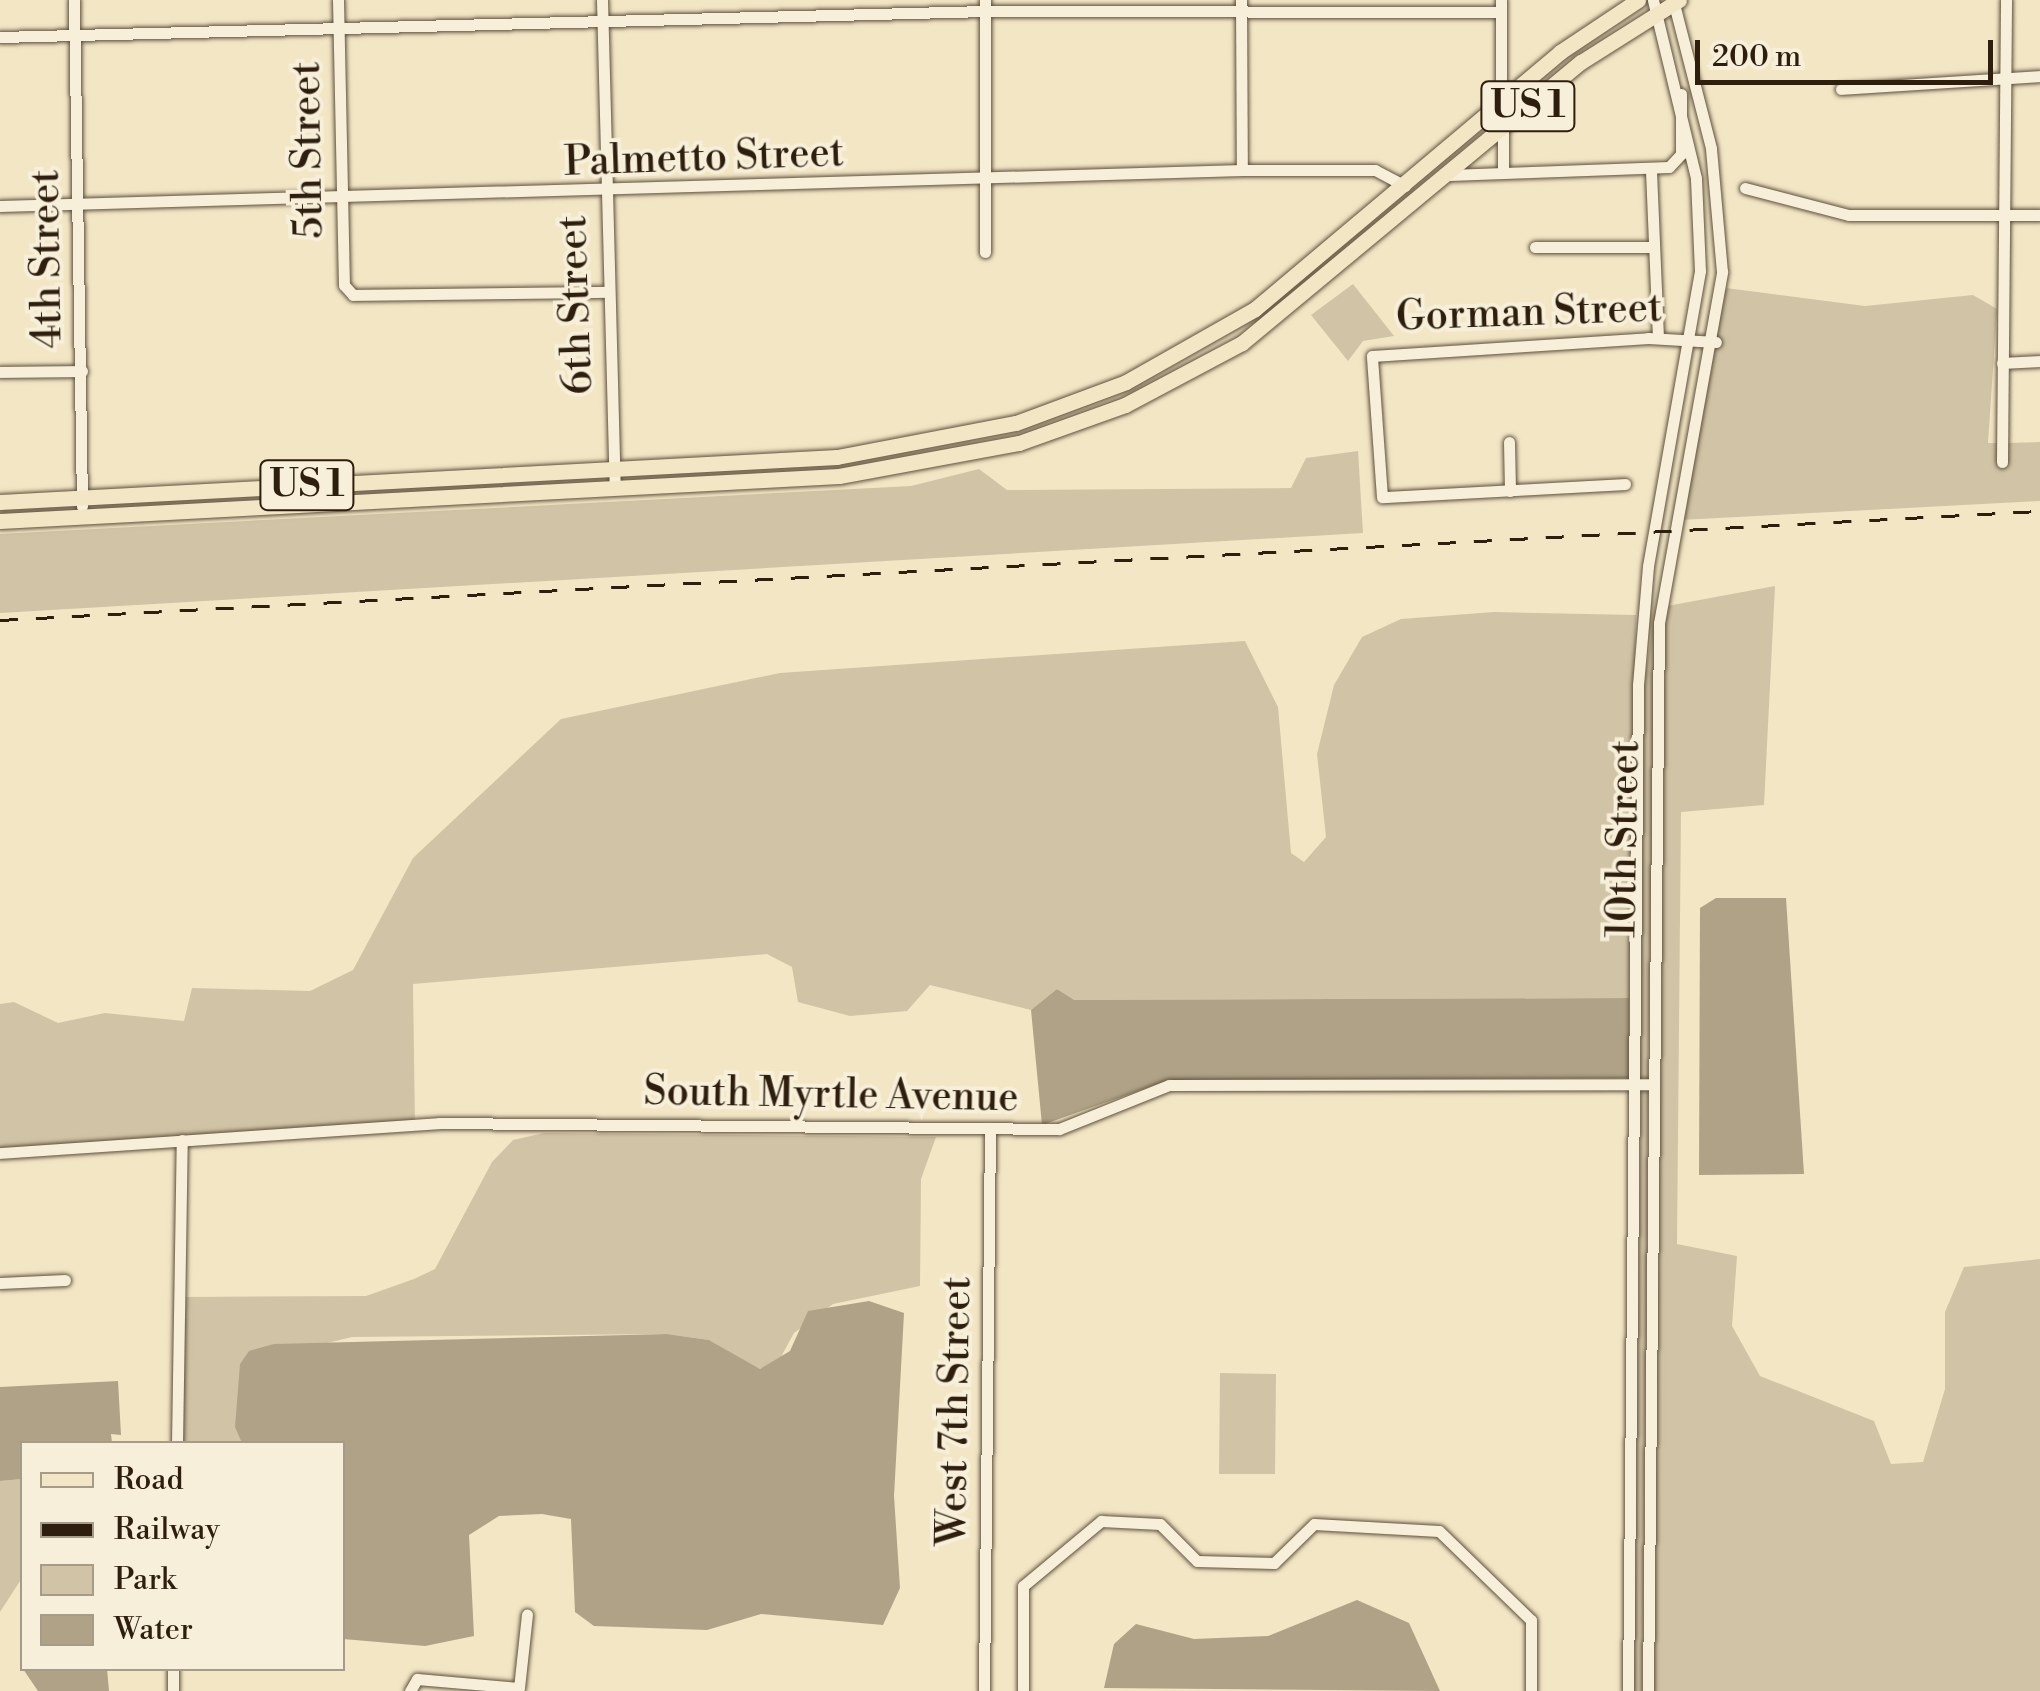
<!DOCTYPE html>
<style>
body{margin:0}
#map{position:relative;width:2040px;height:1691px;overflow:hidden;background:#f2e6c5;font-family:"Libre Bodoni",serif}
div>[style]{position:absolute}
.green>*{inset:0;background:#d1c4a6}
.water>*{inset:0;background:#afa287}
.roads{filter:drop-shadow(0 0 2px #5e503c) drop-shadow(0 0 2px #5e503c)}
.minor>*{height:11px;margin:-5.5px;padding:0 5.5px;transform-origin:5.5px;border-radius:5.5px;background:#f7efd9}
.major>*{height:15px;margin:-7.5px;padding:0 7.5px;transform-origin:7.5px;border-radius:7.5px;background:#f2e6c5}
.rail>*{height:2.5px;margin-top:-1.25px;transform-origin:0;background:repeating-linear-gradient(90deg,#2d1e0e 0 18px,transparent 0 36px)}
span{translate:-50% -50%;white-space:nowrap;text-align:center;line-height:1.15;-webkit-text-stroke:8px #f7efd9;paint-order:stroke}
.shield-label span{padding:2px 8px;background:#f7efd9;border:2px solid;border-radius:8px;-webkit-text-stroke-width:0}
.shield-label{font-size:38px;color:#2d1e0e;font-weight:700}
.street-label{font-size:40px;color:#2d1e0e}
.legend{position:absolute;left:20px;top:1441px;width:325px;height:230px;box-sizing:border-box;background:#f7efd9;border:2px solid #a69b88;margin:0;padding:12px 18px;list-style:none;font-size:30px;color:#2d1e0e}
.legend li{display:flex;align-items:center;gap:20px;height:50px}
.legend b{width:50px;border:2px solid #a69b88}
.scale{position:absolute;left:1695px;top:40px;width:298px;height:45px;box-sizing:border-box;border:5px solid #2d1e0e;border-top:0;padding-left:12px;font-size:30px;line-height:35px;white-space:nowrap;color:#2d1e0e;-webkit-text-stroke:8px #f7efd9;paint-order:stroke}
</style>
<div id="map">
<div class="green">
<div style="clip-path:polygon(1353px 284px,1394px 336px,1363px 341px,1348px 361px,1311px 315px)"></div>
<div style="clip-path:polygon(1726px 288px,1865px 306px,1973px 295px,1997px 309px,1988px 443px,1997px 443px,1997px 466px,2007px 467px,2008px 443px,2040px 442px,2040px 501px,1680px 520px)"></div>
<div style="clip-path:polygon(1358px 451px,1363px 533px,0 613px,0 534px,911px 486px,979px 469px,1007px 490px,1291px 488px,1306px 458px)"></div>
<div style="clip-path:polygon(1775px 586px,1764px 805px,1681px 812px,1677px 1244px,1737px 1256px,1732px 1326px,1760px 1376px,1874px 1421px,1891px 1464px,1923px 1462px,1945px 1389px,1945px 1312px,1964px 1267px,2040px 1259px,2040px 1691px,1654px 1691px,1665px 623px,1667px 606px)"></div>
<div style="clip-path:polygon(1655px 610px,1648px 1078px,1640px 1078px,1644px 685px)"></div>
<div style="clip-path:polygon(1494px 612px,1636px 615px,1629px 998px,1073px 1000px,1057px 989px,1031px 1010px,930px 985px,907px 1011px,850px 1016px,798px 1002px,792px 967px,767px 954px,413px 984px,415px 1125px,0 1153px,0 1004px,14px 1002px,58px 1023px,105px 1013px,184px 1021px,192px 988px,310px 991px,353px 970px,413px 858px,561px 719px,780px 673px,1245px 641px,1278px 707px,1291px 853px,1304px 862px,1326px 837px,1317px 754px,1334px 685px,1362px 637px,1401px 619px)"></div>
<div style="clip-path:polygon(1641px 1089px,1648px 1089px,1647px 1255px,1642px 1691px,1634px 1691px)"></div>
<div style="clip-path:polygon(544px 1133px,936px 1137px,921px 1179px,920px 1286px,833px 1304px,794px 1333px,776px 1366px,759px 1369px,709px 1340px,667px 1334px,352px 1337px,240px 1364px,242px 1443px,180px 1444px,186px 1297px,366px 1296px,414px 1279px,435px 1269px,492px 1162px,513px 1140px)"></div>
<div style="clip-path:polygon(1220px 1373px,1276px 1374px,1275px 1474px,1219px 1474px)"></div>
<div style="clip-path:polygon(22px 1479px,22px 1578px,0 1612px,0 1481px)"></div>
</div>
<div class="water">
<div style="clip-path:polygon(1716px 898px,1786px 898px,1804px 1174px,1699px 1175px,1700px 908px)"></div>
<div style="clip-path:polygon(1057px 989px,1074px 1000px,1629px 998px,1629px 1078px,1169px 1080px,1042px 1125px,1031px 1010px)"></div>
<div style="clip-path:polygon(869px 1301px,904px 1313px,894px 1496px,900px 1588px,883px 1625px,761px 1614px,707px 1630px,594px 1626px,575px 1612px,571px 1519px,542px 1514px,499px 1516px,469px 1535px,474px 1636px,425px 1646px,343px 1639px,342px 1444px,242px 1443px,235px 1427px,240px 1364px,249px 1351px,274px 1344px,667px 1334px,709px 1340px,760px 1369px,790px 1351px,808px 1311px)"></div>
<div style="clip-path:polygon(118px 1381px,121px 1435px,111px 1434px,112px 1443px,22px 1444px,22px 1479px,0 1481px,0 1387px)"></div>
<div style="clip-path:polygon(1357px 1600px,1409px 1623px,1440px 1691px,1104px 1688px,1114px 1644px,1136px 1624px,1194px 1639px,1268px 1636px)"></div>
<div style="clip-path:polygon(23px 1669px,107px 1669px,109px 1691px,38px 1691px)"></div>
</div>
<div class="roads">
<div class="minor">
<div style="left:74px;top:0;width:506px;rotate:89.09deg"></div>
<div style="left:338px;top:0;width:285px;rotate:88.8deg"></div>
<div style="left:344px;top:285px;width:13px;rotate:48deg"></div>
<div style="left:353px;top:295px;width:256px;rotate:-0.7deg"></div>
<div style="left:602px;top:0;width:488px;rotate:88.5deg"></div>
<div style="left:985px;top:0;width:252px;rotate:90deg"></div>
<div style="left:1241px;top:0;width:170px;rotate:89.7deg"></div>
<div style="left:0;top:37px;width:985px;rotate:-1.51deg"></div>
<div style="left:985px;top:11px;width:516px;rotate:0.11deg"></div>
<div style="left:1841px;top:89px;width:199px;rotate:-3.7deg"></div>
<div style="left:1501px;top:102px;width:102px;rotate:-90deg"></div>
<div style="left:1503px;top:171px;width:43px;rotate:-90deg"></div>
<div style="left:1651px;top:171px;width:167px;rotate:87.6deg"></div>
<div style="left:1449px;top:175px;width:220px;rotate:-2.1deg"></div>
<div style="left:1669px;top:167px;width:18px;rotate:-47deg"></div>
<div style="left:1681px;top:154px;width:60px;rotate:-90deg"></div>
<div style="left:1745px;top:188px;width:107px;rotate:14.6deg"></div>
<div style="left:1849px;top:215px;width:191px"></div>
<div style="left:0;top:206px;width:1243px;rotate:-1.66deg"></div>
<div style="left:1242px;top:170px;width:133px"></div>
<div style="left:1375px;top:170px;width:34px;rotate:28deg"></div>
<div style="left:1535px;top:247px;width:118px"></div>
<div style="left:2002px;top:363px;width:38px;rotate:-3deg"></div>
<div style="left:0;top:372px;width:82px;rotate:-0.7deg"></div>
<div style="left:1509px;top:442px;width:49px;rotate:88.8deg"></div>
<div style="left:2002px;top:462px;width:462px;rotate:-89.5deg"></div>
<div style="left:1625px;top:484px;width:243px;rotate:176.9deg"></div>
<div style="left:1382px;top:497px;width:141px;rotate:-94.1deg"></div>
<div style="left:1372px;top:356px;width:277px;rotate:-3.7deg"></div>
<div style="left:1648px;top:338px;width:68px;rotate:3.4deg"></div>
<div style="left:0;top:1153px;width:440px;rotate:-3.9deg"></div>
<div style="left:439px;top:1123px;width:620px;rotate:0.55deg"></div>
<div style="left:1059px;top:1129px;width:118px;rotate:-21.8deg"></div>
<div style="left:1169px;top:1085px;width:485px;rotate:-0.1deg"></div>
<div style="left:0;top:1283px;width:65px;rotate:-2.6deg"></div>
<div style="left:177px;top:1444px;width:304px;rotate:-89.1deg"></div>
<div style="left:173px;top:1691px;width:23px;rotate:-90deg"></div>
<div style="left:410px;top:1691px;width:14px;rotate:-60deg"></div>
<div style="left:417px;top:1679px;width:102px;rotate:5deg"></div>
<div style="left:519px;top:1688px;width:74px;rotate:-83.8deg"></div>
<div style="left:984px;top:1691px;width:560px;rotate:-89.39deg"></div>
<div style="left:1023px;top:1691px;width:105px;rotate:-90deg"></div>
<div style="left:1023px;top:1586px;width:102px;rotate:-39.8deg"></div>
<div style="left:1101px;top:1521px;width:59px;rotate:2.9deg"></div>
<div style="left:1160px;top:1524px;width:52px;rotate:45deg"></div>
<div style="left:1197px;top:1561px;width:77px;rotate:1.5deg"></div>
<div style="left:1274px;top:1563px;width:56px;rotate:-44.3deg"></div>
<div style="left:1314px;top:1524px;width:125px;rotate:3.2deg"></div>
<div style="left:1439px;top:1531px;width:128px;rotate:44.1deg"></div>
<div style="left:1531px;top:1620px;width:71px;rotate:90deg"></div>
<div style="left:1628px;top:1691px;width:1006px;rotate:-89.43deg"></div>
<div style="left:1638px;top:685px;width:119px;rotate:-85.2deg"></div>
<div style="left:1648px;top:566px;width:300px;rotate:-80deg"></div>
<div style="left:1700px;top:271px;width:93px;rotate:-92.5deg"></div>
<div style="left:1696px;top:178px;width:183px;rotate:-103.6deg"></div>
<div style="left:1648px;top:1691px;width:1068px;rotate:-89.41deg"></div>
<div style="left:1659px;top:623px;width:357px;rotate:-79.8deg"></div>
<div style="left:1722px;top:272px;width:124px;rotate:-95.1deg"></div>
<div style="left:1711px;top:148px;width:153px;rotate:-104.4deg"></div>
</div>
<div class="major">
<div style="left:0;top:502px;width:838px;rotate:-3.08deg"></div>
<div style="left:837px;top:457px;width:182px;rotate:-10.8deg"></div>
<div style="left:1016px;top:423px;width:117px;rotate:-20.4deg"></div>
<div style="left:1126px;top:382px;width:148px;rotate:-29.5deg"></div>
<div style="left:1255px;top:309px;width:399px;rotate:-40.1deg"></div>
<div style="left:1560px;top:52px;width:94px;rotate:-33.7deg"></div>
<div style="left:0;top:521px;width:840px;rotate:-3.07deg"></div>
<div style="left:839px;top:476px;width:183px;rotate:-10.4deg"></div>
<div style="left:1019px;top:443px;width:113px;rotate:-19.7deg"></div>
<div style="left:1125px;top:405px;width:132px;rotate:-27.9deg"></div>
<div style="left:1242px;top:343px;width:440px;rotate:-39.7deg"></div>
<div style="left:1581px;top:62px;width:116px;rotate:-32.3deg"></div>
</div>
</div>
<div class="rail">
<div style="left:0;top:620px;width:2043px;rotate:-3.06deg"></div>
</div>
<div class="shield-label">
<span style="left:1528px;top:106px">US 1</span>
<span style="left:307px;top:485px">US 1</span>
</div>
<div class="street-label">
<span style="left:308px;top:150px;rotate:-91deg">5th Street</span>
<span style="left:704px;top:158px;rotate:-2deg">Palmetto Street</span>
<span style="left:47px;top:259px;rotate:-91deg">4th Street</span>
<span style="left:576px;top:305px;rotate:-92deg">6th Street</span>
<span style="left:1529px;top:313px;rotate:-2deg">Gorman Street</span>
<span style="left:1624px;top:839px;rotate:-89deg">10th Street</span>
<span style="left:831px;top:1095px;rotate:1deg">South Myrtle Avenue</span>
<span style="left:955px;top:1411px;rotate:-89deg">West 7th Street</span>
</div>
<ul class="legend">
<li><b style="height:12px;background:#f2e6c5"></b>Road</li>
<li><b style="height:12px;background:#2d1e0e"></b>Railway</li>
<li><b style="height:28px;background:#d1c4a6"></b>Park</li>
<li><b style="height:28px;background:#afa287"></b>Water</li>
</ul>
<div class="scale">200 m</div>
</div>
